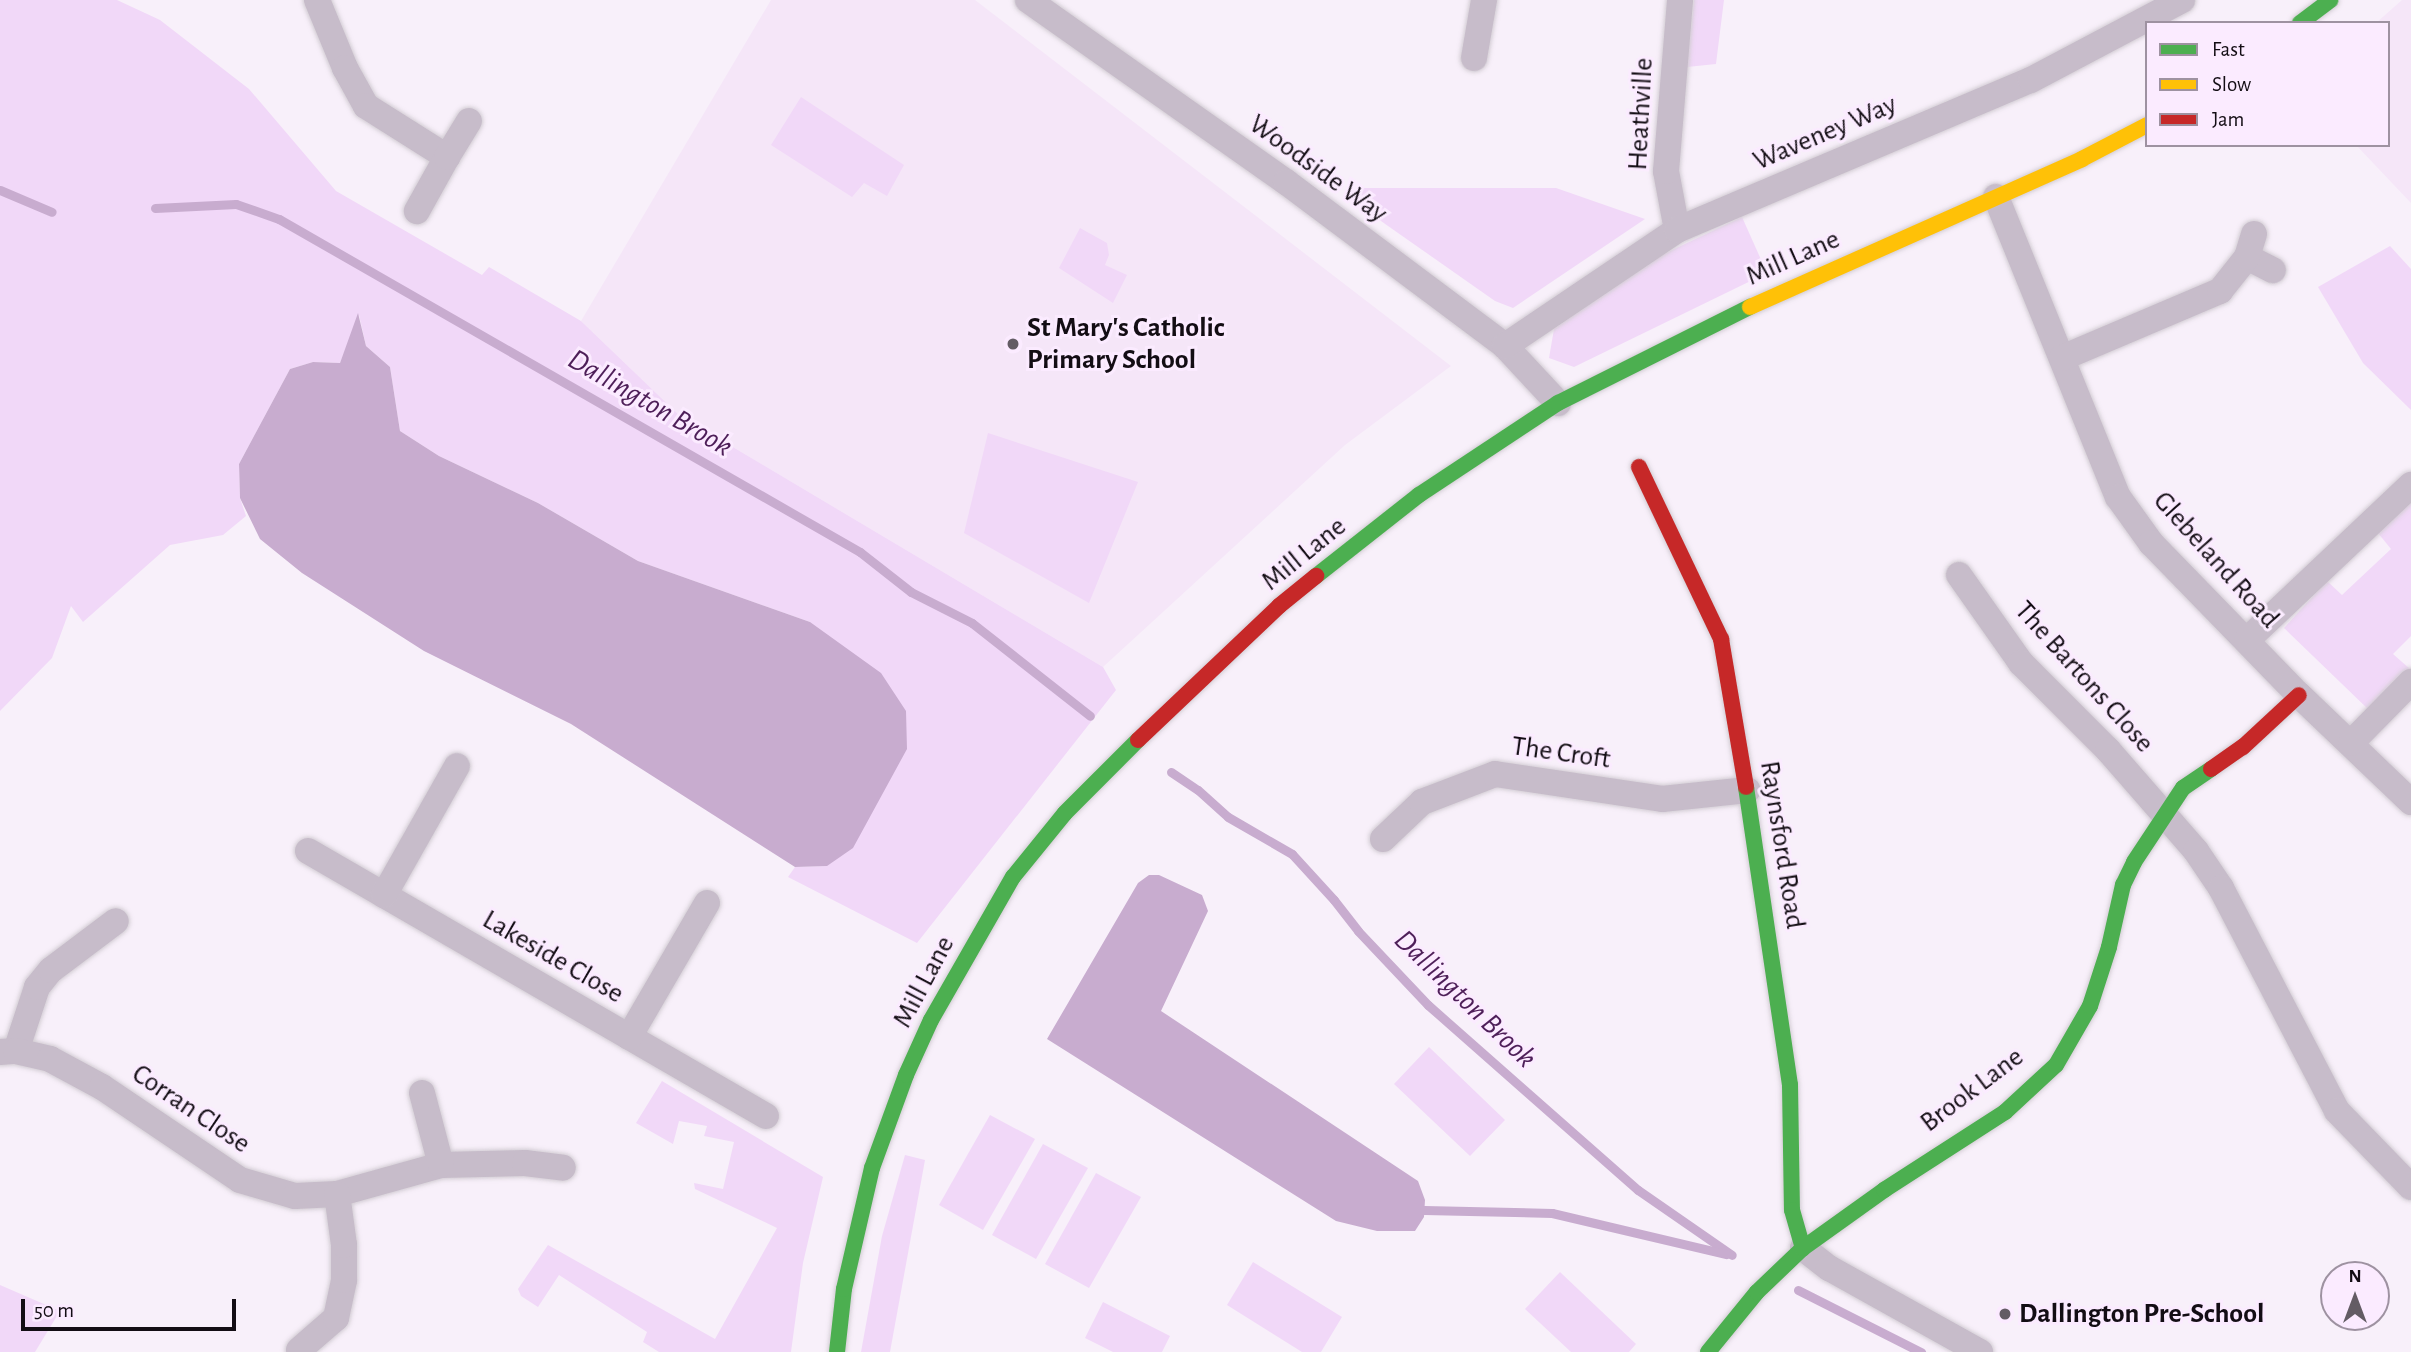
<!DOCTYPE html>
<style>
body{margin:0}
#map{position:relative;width:2411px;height:1352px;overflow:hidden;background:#f8f0fa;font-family:"Alegreya Sans",sans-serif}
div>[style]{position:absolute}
.built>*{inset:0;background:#f5e6f8}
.green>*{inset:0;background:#f1d8f8}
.water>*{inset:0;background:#c8accf}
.stream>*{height:9px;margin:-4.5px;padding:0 4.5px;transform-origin:4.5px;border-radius:4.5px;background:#c8accf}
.roads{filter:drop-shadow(0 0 2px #d3cdd4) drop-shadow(0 0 2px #d3cdd4)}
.street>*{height:26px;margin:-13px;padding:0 13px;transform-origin:13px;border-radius:13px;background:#c7bcca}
.fast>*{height:16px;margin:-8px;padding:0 8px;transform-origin:8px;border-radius:8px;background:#4caf50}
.slow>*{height:16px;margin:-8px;padding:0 8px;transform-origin:8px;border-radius:8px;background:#ffc107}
.jam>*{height:16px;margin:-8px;padding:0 8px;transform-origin:8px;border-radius:8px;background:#c62828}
.dots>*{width:19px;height:19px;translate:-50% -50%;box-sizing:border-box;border:4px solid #fbebff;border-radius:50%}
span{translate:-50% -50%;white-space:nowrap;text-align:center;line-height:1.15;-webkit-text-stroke:6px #fbebff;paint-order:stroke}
.street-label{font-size:28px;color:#130d14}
.poi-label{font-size:28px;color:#130d14;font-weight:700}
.left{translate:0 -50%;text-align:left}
.water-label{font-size:30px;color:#4e1f59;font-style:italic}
.legend{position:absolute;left:2145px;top:21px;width:245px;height:126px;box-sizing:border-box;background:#fbebff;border:2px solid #9e92a1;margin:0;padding:9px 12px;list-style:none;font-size:21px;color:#130d14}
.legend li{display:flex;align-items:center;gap:14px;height:35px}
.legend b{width:35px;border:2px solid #9e92a1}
.north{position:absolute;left:2320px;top:1261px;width:70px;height:70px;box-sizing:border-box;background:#fbebff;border:2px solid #9e92a1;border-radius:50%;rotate:0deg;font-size:19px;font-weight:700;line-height:28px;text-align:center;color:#130d14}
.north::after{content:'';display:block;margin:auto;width:24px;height:32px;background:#635c64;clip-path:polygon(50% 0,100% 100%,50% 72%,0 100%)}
.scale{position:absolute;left:21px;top:1299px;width:215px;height:32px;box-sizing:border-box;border:4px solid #130d14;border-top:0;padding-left:9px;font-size:21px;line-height:24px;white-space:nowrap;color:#130d14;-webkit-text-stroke:5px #fbebff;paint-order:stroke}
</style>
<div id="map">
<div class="built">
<div style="clip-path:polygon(771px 0,975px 0,1451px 366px,1345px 445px,1103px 667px,679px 415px,581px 321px)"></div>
<div style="clip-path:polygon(2402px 0,2411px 0,2411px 203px,2356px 145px,2388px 145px,2388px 23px,2376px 23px)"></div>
</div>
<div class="green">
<div style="clip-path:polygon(0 0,117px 0,160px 20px,249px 89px,336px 191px,482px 275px,489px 267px,581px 321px,679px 415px,1103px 667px,1116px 690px,917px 943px,788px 877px,795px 867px,827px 866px,810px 622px,638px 561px,538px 503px,439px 456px,400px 431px,390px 367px,366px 346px,359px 315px,340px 363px,313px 362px,290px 369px,239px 464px,240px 498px,246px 516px,223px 535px,170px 545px,83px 622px,71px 606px,52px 658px,0 711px)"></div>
<div style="clip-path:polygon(1694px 0,1724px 0,1716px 64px,1687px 67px)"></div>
<div style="clip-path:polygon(801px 97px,904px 165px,887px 196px,864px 183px,852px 197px,771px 145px)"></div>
<div style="clip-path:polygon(1363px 188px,1556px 188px,1645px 219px,1513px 308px,1495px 301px,1351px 200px)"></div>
<div style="clip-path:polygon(1742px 217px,1767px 273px,1574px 367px,1549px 358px,1554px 329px,1649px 261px)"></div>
<div style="clip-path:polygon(1080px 228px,1107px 243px,1109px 255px,1105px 265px,1127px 275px,1113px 303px,1059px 268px)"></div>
<div style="clip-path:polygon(2390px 246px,2411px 269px,2411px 410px,2363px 363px,2318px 287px)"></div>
<div style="clip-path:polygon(988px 433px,1138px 482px,1089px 603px,964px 533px)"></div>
<div style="clip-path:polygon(2411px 500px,2411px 636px,2393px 654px,2410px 669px,2369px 710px,2284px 628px,2327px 581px,2342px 595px,2391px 549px,2378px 533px)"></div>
<div style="clip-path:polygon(1429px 1047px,1505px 1120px,1470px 1156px,1394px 1084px)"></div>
<div style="clip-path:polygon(662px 1081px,823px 1177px,803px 1263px,791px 1352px,659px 1352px,643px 1342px,647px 1332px,559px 1275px,538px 1307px,521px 1296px,518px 1289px,548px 1245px,715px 1339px,777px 1228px,695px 1189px,694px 1183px,723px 1189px,734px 1142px,704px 1136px,707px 1126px,679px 1121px,673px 1144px,636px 1123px)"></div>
<div style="clip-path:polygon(990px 1115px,1035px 1139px,983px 1230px,939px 1205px)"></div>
<div style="clip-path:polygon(1043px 1144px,1088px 1168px,1036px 1259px,992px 1235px)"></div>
<div style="clip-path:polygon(905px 1155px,925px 1160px,890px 1352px,861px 1352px,882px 1236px)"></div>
<div style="clip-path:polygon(1096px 1173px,1141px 1197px,1089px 1288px,1045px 1264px)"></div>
<div style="clip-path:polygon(1253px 1262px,1342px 1317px,1321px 1352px,1302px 1352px,1227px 1305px)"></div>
<div style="clip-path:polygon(1560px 1272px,1636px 1344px,1629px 1352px,1571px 1352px,1525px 1309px)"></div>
<div style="clip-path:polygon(0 1285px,60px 1311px,35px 1352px,0 1352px)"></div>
<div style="clip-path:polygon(1103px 1302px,1170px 1336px,1162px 1352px,1113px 1352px,1085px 1338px)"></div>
</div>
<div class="water">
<div style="clip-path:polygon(358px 313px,366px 346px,390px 367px,400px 431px,439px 456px,538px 503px,638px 561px,810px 622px,881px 673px,906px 711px,907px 749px,853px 848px,827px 866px,795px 867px,571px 724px,424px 651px,302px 573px,260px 539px,240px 498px,239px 464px,290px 369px,313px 362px,340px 363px)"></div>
<div style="clip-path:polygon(1149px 875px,1159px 875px,1202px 895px,1208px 911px,1161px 1011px,1418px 1181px,1425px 1200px,1424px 1217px,1415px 1231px,1377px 1231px,1336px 1221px,1047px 1039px,1138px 883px)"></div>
</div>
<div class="stream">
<div style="left:0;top:190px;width:56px;rotate:22.9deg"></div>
<div style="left:155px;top:208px;width:81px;rotate:-2.8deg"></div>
<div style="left:236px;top:204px;width:46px;rotate:19.2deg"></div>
<div style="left:279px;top:219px;width:670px;rotate:29.82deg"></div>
<div style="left:860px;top:552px;width:65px;rotate:38.1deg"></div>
<div style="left:911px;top:592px;width:68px;rotate:26.9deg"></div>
<div style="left:972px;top:623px;width:150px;rotate:38.2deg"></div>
<div style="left:1171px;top:772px;width:32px;rotate:34deg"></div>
<div style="left:1198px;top:790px;width:40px;rotate:42deg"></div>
<div style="left:1228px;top:817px;width:74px;rotate:30deg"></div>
<div style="left:1292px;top:854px;width:62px;rotate:47.6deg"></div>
<div style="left:1334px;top:900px;width:39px;rotate:52deg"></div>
<div style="left:1358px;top:931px;width:102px;rotate:46.6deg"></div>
<div style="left:1428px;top:1005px;width:280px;rotate:41.4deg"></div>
<div style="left:1638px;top:1190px;width:114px;rotate:34.7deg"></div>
<div style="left:1424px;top:1210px;width:128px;rotate:1.3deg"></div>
<div style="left:1552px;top:1213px;width:179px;rotate:13.3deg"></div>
<div style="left:1798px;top:1290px;width:138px;rotate:26.8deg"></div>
</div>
<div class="roads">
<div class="street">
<div style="left:317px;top:0;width:74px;rotate:67.6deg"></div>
<div style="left:345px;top:68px;width:43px;rotate:61.1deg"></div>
<div style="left:366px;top:106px;width:96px;rotate:32.2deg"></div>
<div style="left:447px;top:157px;width:62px;rotate:119.1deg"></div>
<div style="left:1028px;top:0;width:316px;rotate:35.2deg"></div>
<div style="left:1286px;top:182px;width:274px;rotate:36.8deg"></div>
<div style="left:1505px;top:346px;width:78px;rotate:47.1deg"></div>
<div style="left:1474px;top:58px;width:59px;rotate:-80.2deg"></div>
<div style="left:447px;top:157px;width:42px;rotate:-58.6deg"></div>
<div style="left:1996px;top:197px;width:324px;rotate:67.9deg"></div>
<div style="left:2118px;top:497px;width:57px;rotate:54.3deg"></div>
<div style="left:2151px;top:543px;width:212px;rotate:45.8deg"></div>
<div style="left:2299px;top:695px;width:155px;rotate:43.7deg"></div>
<div style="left:1677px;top:230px;width:60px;rotate:-100.6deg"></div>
<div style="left:1666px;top:171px;width:172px;rotate:-85.3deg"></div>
<div style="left:2247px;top:257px;width:29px;rotate:27deg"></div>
<div style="left:1505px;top:346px;width:207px;rotate:-34deg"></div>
<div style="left:1677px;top:230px;width:384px;rotate:-23deg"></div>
<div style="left:2031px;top:80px;width:171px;rotate:-27.9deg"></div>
<div style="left:2062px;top:358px;width:172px;rotate:-23deg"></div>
<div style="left:2220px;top:291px;width:43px;rotate:-51.5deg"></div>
<div style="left:2247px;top:257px;width:24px;rotate:-73deg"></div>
<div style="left:1959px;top:575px;width:108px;rotate:54.8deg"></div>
<div style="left:2021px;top:663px;width:123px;rotate:45deg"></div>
<div style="left:2108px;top:750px;width:134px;rotate:48.9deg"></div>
<div style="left:2196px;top:851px;width:45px;rotate:56deg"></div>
<div style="left:2221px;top:888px;width:251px;rotate:62.5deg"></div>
<div style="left:2337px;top:1111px;width:106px;rotate:45.8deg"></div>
<div style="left:2247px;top:640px;width:226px;rotate:-43.4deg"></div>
<div style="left:2351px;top:743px;width:86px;rotate:-45.5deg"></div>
<div style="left:1383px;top:839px;width:54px;rotate:-43.5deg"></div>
<div style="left:1422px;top:802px;width:78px;rotate:-21deg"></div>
<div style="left:1495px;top:774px;width:169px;rotate:8.5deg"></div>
<div style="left:1662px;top:799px;width:86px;rotate:-6deg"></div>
<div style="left:308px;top:851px;width:529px;rotate:30.05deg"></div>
<div style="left:384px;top:895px;width:148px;rotate:-60.5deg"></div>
<div style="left:629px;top:1037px;width:155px;rotate:-59.8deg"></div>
<div style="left:16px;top:1051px;width:67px;rotate:-71.8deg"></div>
<div style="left:37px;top:987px;width:22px;rotate:-51deg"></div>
<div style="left:51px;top:970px;width:81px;rotate:-37deg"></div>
<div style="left:0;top:1052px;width:16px;rotate:-4deg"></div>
<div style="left:16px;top:1051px;width:35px;rotate:13deg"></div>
<div style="left:50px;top:1059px;width:59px;rotate:28.3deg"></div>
<div style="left:102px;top:1087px;width:166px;rotate:34deg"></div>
<div style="left:240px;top:1180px;width:57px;rotate:16.2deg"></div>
<div style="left:295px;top:1196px;width:42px;rotate:-2.7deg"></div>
<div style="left:337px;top:1194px;width:108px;rotate:-15.6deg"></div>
<div style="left:441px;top:1165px;width:84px;rotate:-1.4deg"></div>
<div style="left:525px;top:1163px;width:38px;rotate:7deg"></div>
<div style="left:422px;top:1093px;width:74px;rotate:75.2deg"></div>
<div style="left:1803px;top:1248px;width:33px;rotate:38deg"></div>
<div style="left:1829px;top:1268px;width:173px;rotate:29.1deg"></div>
<div style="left:299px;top:1350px;width:49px;rotate:-40.9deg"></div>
<div style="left:336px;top:1318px;width:39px;rotate:-78deg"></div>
<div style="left:344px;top:1280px;width:35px;rotate:-90deg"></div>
<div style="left:344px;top:1245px;width:51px;rotate:-97.8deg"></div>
</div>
<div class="fast">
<div style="left:2300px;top:23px;width:38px;rotate:-37deg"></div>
<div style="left:1316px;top:576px;width:131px;rotate:-38.2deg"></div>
<div style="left:1419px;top:495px;width:167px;rotate:-33.5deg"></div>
<div style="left:1558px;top:403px;width:215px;rotate:-26.6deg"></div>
<div style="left:1746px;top:787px;width:301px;rotate:81.6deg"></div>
<div style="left:1790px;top:1085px;width:125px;rotate:89.1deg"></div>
<div style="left:1792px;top:1210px;width:40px;rotate:74deg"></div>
<div style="left:837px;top:1352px;width:63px;rotate:-83.7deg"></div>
<div style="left:844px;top:1289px;width:124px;rotate:-77deg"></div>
<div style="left:872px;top:1168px;width:99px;rotate:-69.9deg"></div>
<div style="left:906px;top:1075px;width:60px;rotate:-65.6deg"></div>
<div style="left:931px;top:1020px;width:165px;rotate:-60.2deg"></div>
<div style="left:1013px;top:877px;width:82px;rotate:-50.9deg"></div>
<div style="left:1065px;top:813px;width:103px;rotate:-45deg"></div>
<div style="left:1708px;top:1352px;width:77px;rotate:-50.8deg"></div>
<div style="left:1757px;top:1292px;width:64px;rotate:-43.7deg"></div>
<div style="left:1803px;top:1248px;width:100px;rotate:-35.6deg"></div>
<div style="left:1884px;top:1190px;width:144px;rotate:-32.8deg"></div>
<div style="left:2005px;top:1112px;width:69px;rotate:-42.7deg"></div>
<div style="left:2056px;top:1065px;width:68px;rotate:-60deg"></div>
<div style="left:2090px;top:1006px;width:62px;rotate:-72.1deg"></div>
<div style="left:2109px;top:947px;width:64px;rotate:-77.3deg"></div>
<div style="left:2123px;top:885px;width:25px;rotate:-64deg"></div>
<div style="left:2134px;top:862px;width:89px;rotate:-56.5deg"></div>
<div style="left:2183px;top:788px;width:34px;rotate:-34deg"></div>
</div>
<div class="slow">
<div style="left:1750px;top:307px;width:363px;rotate:-24deg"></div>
<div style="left:2082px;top:159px;width:73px;rotate:-27.6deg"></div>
</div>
<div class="jam">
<div style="left:1639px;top:467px;width:191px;rotate:64.5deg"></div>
<div style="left:1721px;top:639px;width:150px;rotate:80.4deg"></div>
<div style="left:1138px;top:740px;width:195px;rotate:-43.5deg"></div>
<div style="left:1279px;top:606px;width:48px;rotate:-39deg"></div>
<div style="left:2211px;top:769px;width:39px;rotate:-35deg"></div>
<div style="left:2243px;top:747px;width:76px;rotate:-42.9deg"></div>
</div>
</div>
<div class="dots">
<div style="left:1013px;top:344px;background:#635c64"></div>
<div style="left:2005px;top:1314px;background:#635c64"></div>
</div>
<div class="street-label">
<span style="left:1641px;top:114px;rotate:-87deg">Heathville</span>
<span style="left:1825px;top:133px;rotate:-23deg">Waveney Way</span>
<span style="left:1318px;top:169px;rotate:36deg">Woodside Way</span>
<span style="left:1793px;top:258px;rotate:-24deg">Mill Lane</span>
<span style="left:1304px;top:554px;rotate:-39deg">Mill Lane</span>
<span style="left:2216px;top:560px;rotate:48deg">Glebeland Road</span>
<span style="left:2084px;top:677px;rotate:48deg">The Bartons Close</span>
<span style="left:1561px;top:753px;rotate:8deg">The Croft</span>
<span style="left:1782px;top:845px;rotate:81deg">Raynsford Road</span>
<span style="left:553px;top:957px;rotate:30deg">Lakeside Close</span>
<span style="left:924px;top:982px;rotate:-62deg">Mill Lane</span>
<span style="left:1972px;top:1090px;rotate:-37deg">Brook Lane</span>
<span style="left:191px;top:1109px;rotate:34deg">Corran Close</span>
</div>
<div class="poi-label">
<span class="left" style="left:1027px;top:344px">St Mary's Catholic<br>Primary School</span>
<span class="left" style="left:2019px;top:1314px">Dallington Pre-School</span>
</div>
<div class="water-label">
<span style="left:650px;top:403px;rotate:30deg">Dallington Brook</span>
<span style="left:1465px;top:999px;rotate:44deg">Dallington Brook</span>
</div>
<ul class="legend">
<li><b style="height:9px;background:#4caf50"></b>Fast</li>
<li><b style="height:9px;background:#ffc107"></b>Slow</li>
<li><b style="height:9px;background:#c62828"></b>Jam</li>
</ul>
<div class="north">N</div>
<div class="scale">50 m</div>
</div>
